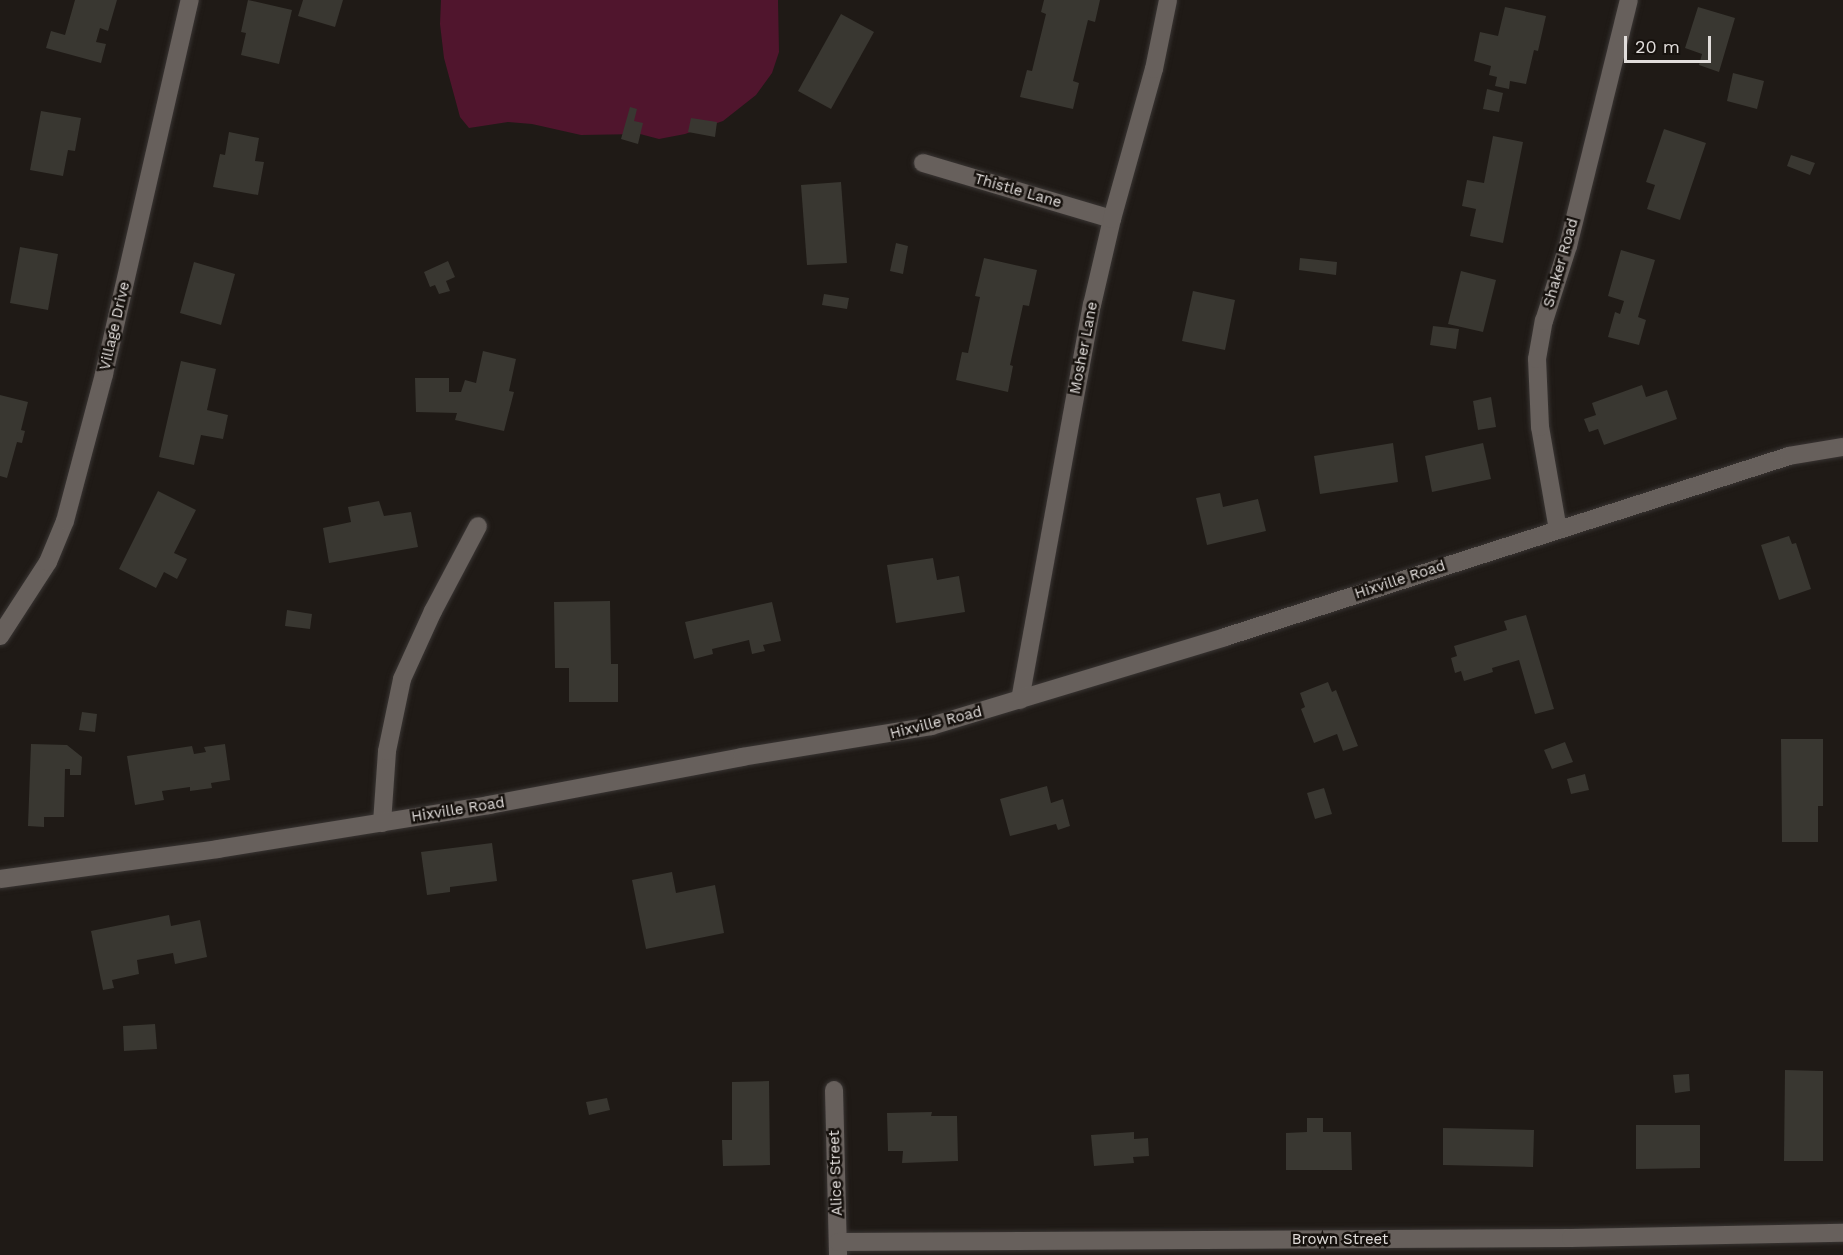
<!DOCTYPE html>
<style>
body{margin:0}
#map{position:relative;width:1843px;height:1255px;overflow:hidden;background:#1f1a16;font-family:"Work Sans",sans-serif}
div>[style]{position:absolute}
.green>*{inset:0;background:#50152d}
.building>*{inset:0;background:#393731}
.roads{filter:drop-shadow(0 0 2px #393533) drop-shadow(0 0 2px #393533)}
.minor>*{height:18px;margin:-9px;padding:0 9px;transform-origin:9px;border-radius:9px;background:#67605c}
span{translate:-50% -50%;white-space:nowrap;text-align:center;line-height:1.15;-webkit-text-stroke:5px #16110d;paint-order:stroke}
.street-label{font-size:15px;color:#e1dddb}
.scale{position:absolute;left:1624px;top:36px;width:87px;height:27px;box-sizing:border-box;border:3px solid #e1dddb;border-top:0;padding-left:8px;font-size:18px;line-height:21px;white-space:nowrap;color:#e1dddb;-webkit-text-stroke:4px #16110d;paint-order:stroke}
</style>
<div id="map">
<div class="green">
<div style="clip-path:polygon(441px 0,778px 0,779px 52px,772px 73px,756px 95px,723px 121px,685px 134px,659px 139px,640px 134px,581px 135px,532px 124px,508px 122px,469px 128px,460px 117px,444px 58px,440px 24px)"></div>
</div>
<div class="building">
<div style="clip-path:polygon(75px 0,117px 0,108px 31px,100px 28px,96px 42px,106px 44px,101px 63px,46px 48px,51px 31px,65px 35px)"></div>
<div style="clip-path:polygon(248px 0,292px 10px,279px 64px,241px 55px,246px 33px,241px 32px)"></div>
<div style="clip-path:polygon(303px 0,343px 0,335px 27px,298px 16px)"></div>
<div style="clip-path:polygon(1044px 0,1100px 0,1095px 22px,1088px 20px,1073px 81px,1079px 83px,1073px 109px,1020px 97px,1027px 70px,1032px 71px,1046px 14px,1041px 12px)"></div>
<div style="clip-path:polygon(1505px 7px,1546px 16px,1538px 51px,1534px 50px,1526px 84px,1510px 81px,1509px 89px,1495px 86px,1497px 77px,1489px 75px,1491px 66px,1474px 61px,1480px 32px,1498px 36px)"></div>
<div style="clip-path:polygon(1698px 7px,1735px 18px,1719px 72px,1699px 65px,1702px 54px,1685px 48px)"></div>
<div style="clip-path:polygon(841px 14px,874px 32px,831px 109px,798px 91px)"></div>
<div style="clip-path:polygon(1733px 73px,1764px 81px,1757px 109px,1727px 101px)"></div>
<div style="clip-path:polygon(1487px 89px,1503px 93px,1499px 112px,1483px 109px)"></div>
<div style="clip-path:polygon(630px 107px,637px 109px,634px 121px,643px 123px,638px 144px,621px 139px)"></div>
<div style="clip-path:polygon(41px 111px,81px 118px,75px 151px,68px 150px,63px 176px,30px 170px)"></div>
<div style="clip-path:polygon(691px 118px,717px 122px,715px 137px,688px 132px)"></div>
<div style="clip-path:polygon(1664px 129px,1706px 143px,1680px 220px,1647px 209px,1655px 185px,1646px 182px)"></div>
<div style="clip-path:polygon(229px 132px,259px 138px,255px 161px,264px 162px,258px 195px,213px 187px,220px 154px,225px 155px)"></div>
<div style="clip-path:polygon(1493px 136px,1523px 142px,1503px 243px,1470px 236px,1476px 209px,1462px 206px,1467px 180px,1484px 183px)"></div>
<div style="clip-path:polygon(1791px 155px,1815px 163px,1810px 175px,1787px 166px)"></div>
<div style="clip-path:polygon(841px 182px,847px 263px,807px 265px,801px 185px)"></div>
<div style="clip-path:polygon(896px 243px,908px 246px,903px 274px,890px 271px)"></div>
<div style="clip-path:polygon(20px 247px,58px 254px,48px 310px,10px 303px)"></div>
<div style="clip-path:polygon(1621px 250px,1655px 260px,1638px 317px,1646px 320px,1639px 345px,1608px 337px,1615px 312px,1620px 314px,1624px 301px,1608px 296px)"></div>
<div style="clip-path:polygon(984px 258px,1037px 270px,1029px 306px,1023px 305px,1010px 365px,1013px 366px,1008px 392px,956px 380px,962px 352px,968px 353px,980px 297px,975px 296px)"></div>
<div style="clip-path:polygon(1300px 258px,1337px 262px,1336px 275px,1299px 270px)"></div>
<div style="clip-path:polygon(448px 261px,455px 277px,446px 281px,450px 291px,439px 294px,435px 285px,430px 287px,424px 272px)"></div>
<div style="clip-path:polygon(194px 262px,235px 274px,221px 325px,180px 313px)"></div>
<div style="clip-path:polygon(1461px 271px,1496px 280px,1483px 332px,1448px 324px)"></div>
<div style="clip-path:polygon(1193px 291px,1235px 300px,1225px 350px,1182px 341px)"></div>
<div style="clip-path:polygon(824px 294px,849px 298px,847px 309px,822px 305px)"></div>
<div style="clip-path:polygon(1433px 326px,1459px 329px,1456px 349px,1430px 345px)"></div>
<div style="clip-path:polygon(483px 351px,516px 359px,509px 391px,514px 392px,504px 431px,455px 420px,457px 413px,416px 412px,415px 378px,449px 378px,449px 392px,461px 392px,465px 380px,476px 383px)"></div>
<div style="clip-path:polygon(181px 361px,216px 369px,207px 410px,228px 415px,223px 439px,201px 435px,194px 465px,159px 457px)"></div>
<div style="clip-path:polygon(1642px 385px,1646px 397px,1667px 390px,1677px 419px,1604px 445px,1598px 429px,1589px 432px,1584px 419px,1596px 415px,1592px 403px)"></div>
<div style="clip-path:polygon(0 395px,28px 402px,21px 430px,25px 431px,22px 443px,17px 442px,7px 478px,0 476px)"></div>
<div style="clip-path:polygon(1491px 397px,1496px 427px,1478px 430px,1473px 401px)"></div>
<div style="clip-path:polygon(1393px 443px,1398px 482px,1320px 494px,1314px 456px)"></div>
<div style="clip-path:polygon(1483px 443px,1491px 479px,1432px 492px,1425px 456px)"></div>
<div style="clip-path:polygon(158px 491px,196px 510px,174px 553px,187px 559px,177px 579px,164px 572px,156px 588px,119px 569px)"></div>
<div style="clip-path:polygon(1220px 493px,1223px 507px,1258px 499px,1266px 531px,1207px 545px,1196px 498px)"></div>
<div style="clip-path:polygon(379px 501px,384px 516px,411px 512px,418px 547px,329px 563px,323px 528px,351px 522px,348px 507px)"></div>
<div style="clip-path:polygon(1789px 536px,1792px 544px,1796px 543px,1811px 589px,1779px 600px,1761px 545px)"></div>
<div style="clip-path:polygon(933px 558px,937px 580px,959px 576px,965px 612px,896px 623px,887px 565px)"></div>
<div style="clip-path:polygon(610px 601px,611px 664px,618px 664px,618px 702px,569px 702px,569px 668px,555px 668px,554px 602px)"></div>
<div style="clip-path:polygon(772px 602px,781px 641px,763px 645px,765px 651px,752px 654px,749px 640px,712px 649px,713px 654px,694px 659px,685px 622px)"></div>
<div style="clip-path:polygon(287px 610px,312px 614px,310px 629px,285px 626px)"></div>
<div style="clip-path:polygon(1526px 615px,1554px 709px,1535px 714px,1519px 660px,1492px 668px,1493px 672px,1464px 681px,1461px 671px,1455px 673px,1451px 658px,1457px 656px,1454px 646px,1507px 630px,1504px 621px)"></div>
<div style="clip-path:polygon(1328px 682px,1332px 692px,1336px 690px,1358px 746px,1343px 751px,1337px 734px,1314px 743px,1301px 709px,1305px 707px,1300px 693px)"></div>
<div style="clip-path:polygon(82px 712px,97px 714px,95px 732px,79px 730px)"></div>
<div style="clip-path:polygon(1781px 739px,1823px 739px,1823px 806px,1818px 806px,1818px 842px,1782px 842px)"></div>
<div style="clip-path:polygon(1565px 742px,1573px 762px,1552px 769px,1544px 750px)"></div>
<div style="clip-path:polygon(31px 744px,67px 745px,82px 757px,81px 775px,70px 775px,70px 769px,65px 769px,64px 817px,44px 817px,44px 827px,28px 826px)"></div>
<div style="clip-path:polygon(225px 744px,230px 780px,211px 783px,212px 788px,190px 791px,190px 787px,162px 791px,164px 800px,135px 805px,127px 756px,192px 746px,194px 754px,206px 752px,204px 747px)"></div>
<div style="clip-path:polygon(1585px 774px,1589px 790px,1571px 794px,1567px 779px)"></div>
<div style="clip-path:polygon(1047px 786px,1051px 803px,1063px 799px,1070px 826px,1058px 830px,1056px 824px,1010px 836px,1000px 799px)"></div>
<div style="clip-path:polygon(1324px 788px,1332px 814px,1315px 819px,1307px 793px)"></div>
<div style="clip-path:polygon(492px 843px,497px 881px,450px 887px,450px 892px,427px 895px,421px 852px)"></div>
<div style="clip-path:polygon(672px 872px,676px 893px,715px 885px,724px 933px,646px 949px,632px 880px)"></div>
<div style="clip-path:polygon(169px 915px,171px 926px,200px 920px,207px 957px,175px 964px,173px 953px,137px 960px,139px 974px,112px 980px,114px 988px,103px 990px,91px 931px)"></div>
<div style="clip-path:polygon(155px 1024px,157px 1049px,124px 1051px,123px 1026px)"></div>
<div style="clip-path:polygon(1785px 1070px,1823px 1071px,1823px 1161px,1784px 1161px)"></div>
<div style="clip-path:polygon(1689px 1074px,1690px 1091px,1675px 1093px,1673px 1075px)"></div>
<div style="clip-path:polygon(769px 1081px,770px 1165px,723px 1166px,722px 1140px,732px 1140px,732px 1082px)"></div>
<div style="clip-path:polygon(607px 1098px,610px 1110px,589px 1115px,586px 1102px)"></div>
<div style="clip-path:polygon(932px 1112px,931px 1116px,957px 1116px,958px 1161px,902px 1163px,903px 1151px,888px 1151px,887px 1113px)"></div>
<div style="clip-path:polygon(1307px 1118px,1323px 1118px,1323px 1132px,1351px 1132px,1352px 1170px,1286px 1170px,1286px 1133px,1307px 1132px)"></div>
<div style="clip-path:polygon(1636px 1125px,1700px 1125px,1700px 1168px,1636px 1169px)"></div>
<div style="clip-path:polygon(1443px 1128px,1534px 1130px,1533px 1167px,1443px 1165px)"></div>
<div style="clip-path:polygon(1134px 1132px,1134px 1139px,1148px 1138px,1149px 1156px,1133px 1157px,1134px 1163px,1094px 1166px,1091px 1135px)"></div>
</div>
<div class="roads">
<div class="minor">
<div style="left:923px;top:163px;width:197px;rotate:16.5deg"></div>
<div style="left:1558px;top:530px;width:105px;rotate:-99.9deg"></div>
<div style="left:1540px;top:427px;width:68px;rotate:-92.5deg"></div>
<div style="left:1537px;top:359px;width:39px;rotate:-80deg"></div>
<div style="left:1544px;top:321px;width:79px;rotate:-72.3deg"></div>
<div style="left:1568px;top:246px;width:253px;rotate:-76.1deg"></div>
<div style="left:0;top:636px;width:88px;rotate:-57deg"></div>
<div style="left:48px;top:562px;width:44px;rotate:-67.5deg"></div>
<div style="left:65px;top:521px;width:152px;rotate:-75.1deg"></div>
<div style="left:104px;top:374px;width:384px;rotate:-77.1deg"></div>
<div style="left:1020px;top:700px;width:402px;rotate:-79.7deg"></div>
<div style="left:1092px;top:305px;width:88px;rotate:-76.9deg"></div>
<div style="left:1112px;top:219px;width:156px;rotate:-74.4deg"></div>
<div style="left:1154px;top:69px;width:70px;rotate:-78.5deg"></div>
<div style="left:382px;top:823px;width:72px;rotate:-86deg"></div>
<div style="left:387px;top:751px;width:74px;rotate:-78.2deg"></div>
<div style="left:402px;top:679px;width:75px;rotate:-65.5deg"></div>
<div style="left:433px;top:611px;width:96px;rotate:-62.1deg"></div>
<div style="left:0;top:879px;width:220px;rotate:-7.8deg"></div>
<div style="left:218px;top:849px;width:275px;rotate:-9.2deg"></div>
<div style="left:489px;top:805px;width:258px;rotate:-10.7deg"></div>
<div style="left:742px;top:757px;width:192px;rotate:-9.3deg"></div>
<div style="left:931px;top:726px;width:307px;rotate:-16.8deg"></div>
<div style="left:1225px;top:637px;width:592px;rotate:-17.79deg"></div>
<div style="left:1789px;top:456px;width:55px;rotate:-9.5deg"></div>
<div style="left:834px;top:1090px;width:165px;rotate:88.6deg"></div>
<div style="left:838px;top:1242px;width:733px;rotate:-0.31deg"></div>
<div style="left:1571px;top:1238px;width:272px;rotate:-1.1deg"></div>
</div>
</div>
<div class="street-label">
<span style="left:1018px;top:191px;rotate:16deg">Thistle Lane</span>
<span style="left:1561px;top:263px;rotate:-74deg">Shaker Road</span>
<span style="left:115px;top:326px;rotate:-77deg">Village Drive</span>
<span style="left:1084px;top:348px;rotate:-79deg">Mosher Lane</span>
<span style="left:1400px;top:580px;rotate:-18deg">Hixville Road</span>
<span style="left:936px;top:723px;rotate:-14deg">Hixville Road</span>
<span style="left:458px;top:810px;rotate:-9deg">Hixville Road</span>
<span style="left:836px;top:1173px;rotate:-92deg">Alice Street</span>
<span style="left:1340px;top:1240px">Brown Street</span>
</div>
<div class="scale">20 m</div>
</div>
